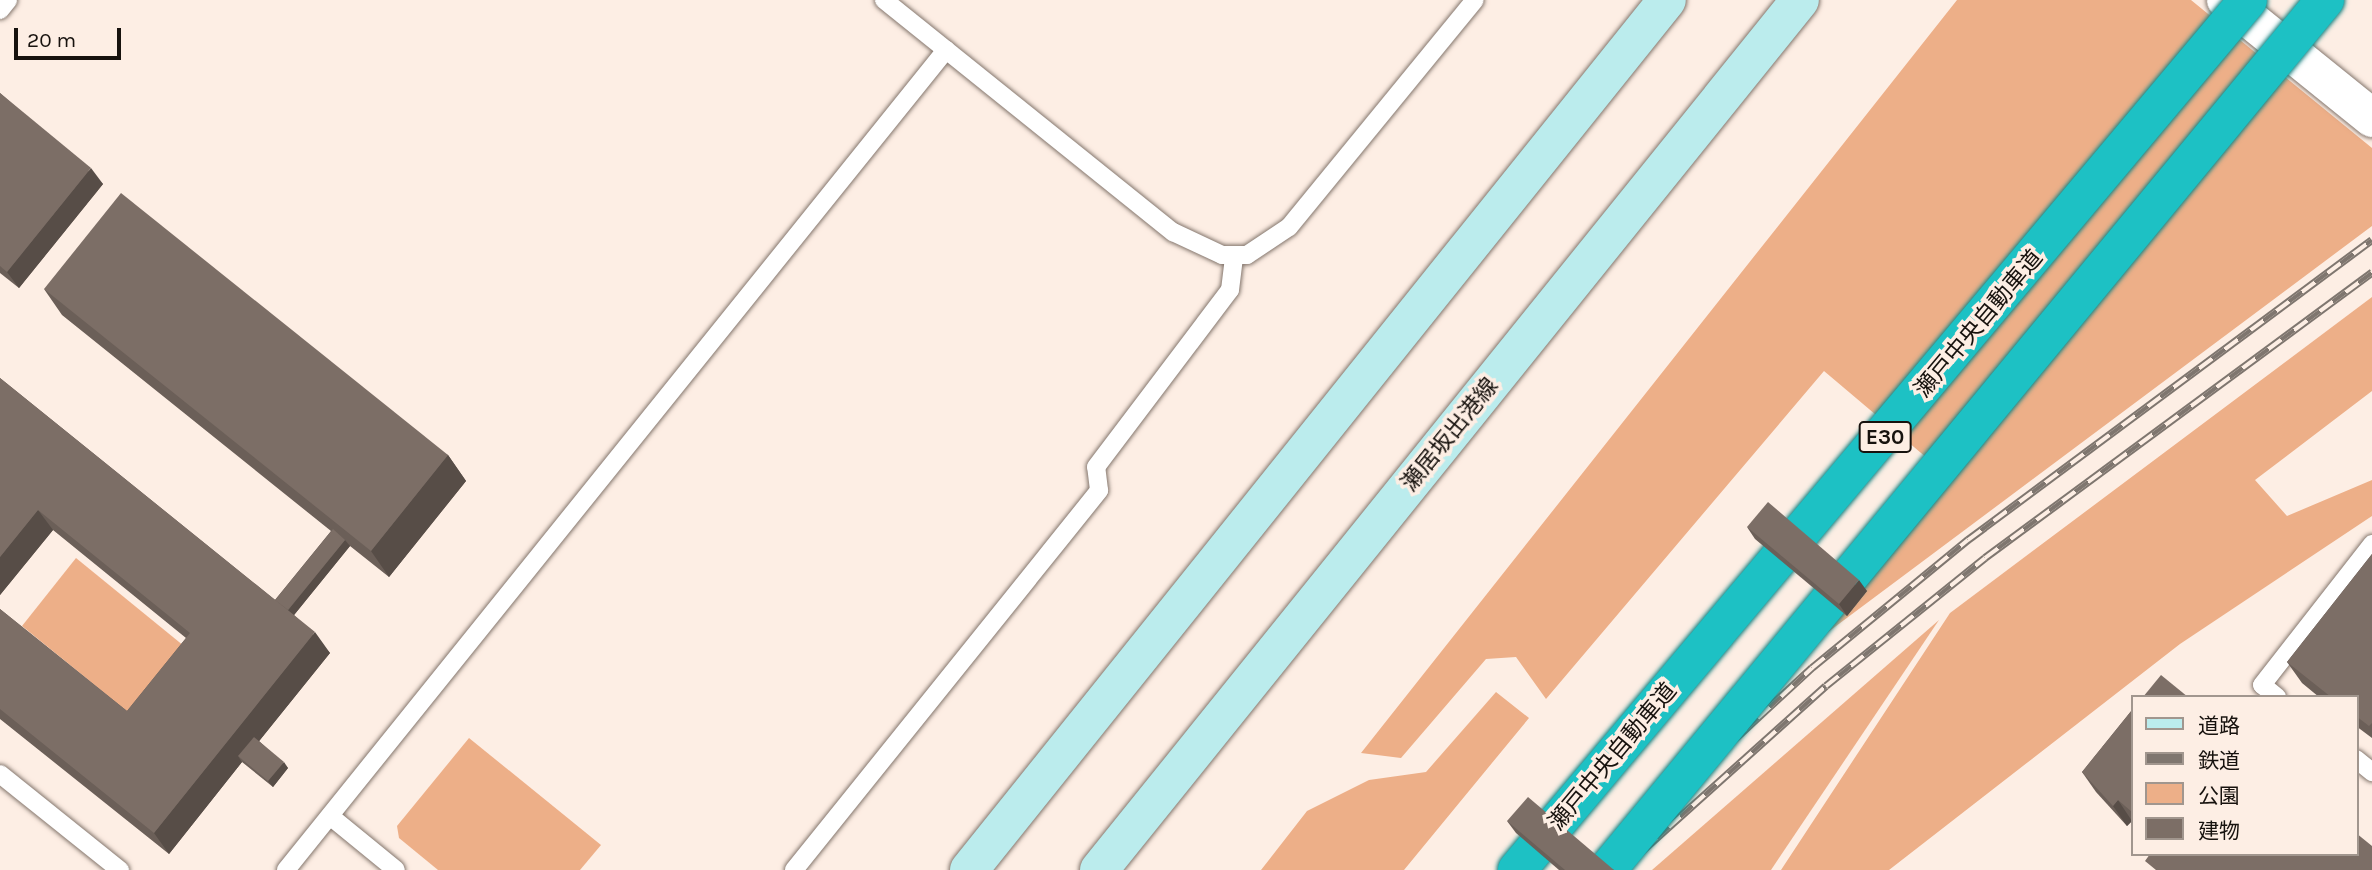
<!DOCTYPE html>
<meta charset="utf-8">
<style>
body{margin:0}
#map{position:relative;width:2372px;height:870px;overflow:hidden;background:#fdeee4;font-family:Karla,"Noto Sans JP",sans-serif}
div>[style]{position:absolute}
.green>*{inset:0;background:#edaf88}
.roads{filter:drop-shadow(0 0 2px #84766d) drop-shadow(0 0 2px #84766d)}
.service>*{height:18px;margin:-9px;padding:0 9px;transform-origin:9px;border-radius:9px;background:#fff}
.tertiary>*{height:38px;margin:-19px;padding:0 19px;transform-origin:19px;border-radius:19px;background:#fff}
.secondary>*{height:38px;margin:-19px;padding:0 19px;transform-origin:19px;border-radius:19px;background:#bbeced}
.rail>*{height:8px;margin-top:-4px;transform-origin:0;background:repeating-linear-gradient(90deg,#fdeee4 0 16px,#7f766f 0 32px);box-sizing:border-box;border-block:2px solid #7f766f}
.bridges{filter:drop-shadow(0 0 2px #1b8484) drop-shadow(0 0 2px #1b8484)}
.motorway-bridge>*{height:38px;margin:-19px;padding:0 19px;transform-origin:19px;border-radius:19px;background:#1dc1c4}
.wall>*{inset:0;background:#6b5f58}
.shaded-wall>*{inset:0;background:#574d47}
.building>*{inset:0;background:#7c6e66}
span{translate:-50% -50%;white-space:nowrap;text-align:center;line-height:1.15;-webkit-text-stroke:7px #fdeee4;paint-order:stroke}
.shield-label span{padding:2px 5px;background:#fdeee4;border:2px solid;border-radius:5px;-webkit-text-stroke-width:0}
.shield-label{font-size:21px;color:#17120e;font-weight:700}
.street-label{font-size:23px;color:#17120e}
.legend{position:absolute;left:2131px;top:695px;width:228px;height:161px;box-sizing:border-box;background:#fdeee4;border:2px solid #a1968e;margin:0;padding:9px 12px;list-style:none;font-size:21px;color:#17120e}
.legend li{display:flex;align-items:center;gap:14px;height:35px}
.legend b{width:35px;border:2px solid #a1968e}
.scale{position:absolute;left:14px;top:28px;width:107px;height:32px;box-sizing:border-box;border:4px solid #17120e;border-top:0;padding-left:9px;font-size:21px;line-height:24px;white-space:nowrap;color:#17120e;-webkit-text-stroke:5px #fdeee4;paint-order:stroke}
</style>
<div id="map">
<div class="green">
<div style="clip-path:polygon(1957px 0,2191px 0,2372px 148px,2372px 226px,1816px 641px,1953px 480px,1824px 371px,1546px 699px,1516px 657px,1486px 659px,1401px 758px,1361px 753px)"></div>
<div style="clip-path:polygon(2372px 297px,2372px 391px,2255px 480px,2287px 516px,2372px 480px,2372px 516px,2180px 644px,1889px 870px,1781px 870px,1950px 613px)"></div>
<div style="clip-path:polygon(76px 558px,195px 655px,140px 722px,22px 626px)"></div>
<div style="clip-path:polygon(1939px 620px,1771px 870px,1652px 870px)"></div>
<div style="clip-path:polygon(1496px 692px,1529px 718px,1404px 870px,1261px 870px,1307px 811px,1369px 780px,1426px 772px)"></div>
<div style="clip-path:polygon(469px 738px,601px 845px,580px 870px,438px 870px,399px 838px,397px 826px)"></div>
</div>
<div class="roads">
<div class="service">
<div style="left:884px;top:0;width:371px;rotate:38.8deg"></div>
<div style="left:1173px;top:232px;width:54px;rotate:25.1deg"></div>
<div style="left:1222px;top:255px;width:25px"></div>
<div style="left:1247px;top:255px;width:50px;rotate:-33.7deg"></div>
<div style="left:1289px;top:227px;width:293px;rotate:-50.7deg"></div>
<div style="left:0;top:10px;width:13px;rotate:-51deg"></div>
<div style="left:2277px;top:697px;width:19px;rotate:-141deg"></div>
<div style="left:2262px;top:685px;width:179px;rotate:-52deg"></div>
<div style="left:2356px;top:759px;width:21px;rotate:39deg"></div>
<div style="left:0;top:774px;width:154px;rotate:38.7deg"></div>
<div style="left:330px;top:816px;width:85px;rotate:39.3deg"></div>
<div style="left:286px;top:870px;width:1053px;rotate:-51.17deg"></div>
<div style="left:794px;top:870px;width:487px;rotate:-51.2deg"></div>
<div style="left:1099px;top:490px;width:23px;rotate:-97deg"></div>
<div style="left:1096px;top:467px;width:222px;rotate:-52.9deg"></div>
<div style="left:1230px;top:290px;width:35px;rotate:-83deg"></div>
</div>
<div class="tertiary">
<div style="left:2226px;top:0;width:188px;rotate:38.9deg"></div>
</div>
<div class="secondary">
<div style="left:969px;top:870px;width:1115px;rotate:-51.26deg"></div>
<div style="left:1099px;top:870px;width:1117px;rotate:-51.14deg"></div>
</div>
</div>
<div class="rail">
<div style="left:1593px;top:870px;width:298px;rotate:-42.7deg"></div>
<div style="left:1812px;top:668px;width:202px;rotate:-39.4deg"></div>
<div style="left:1968px;top:540px;width:503px;rotate:-36.6deg"></div>
<div style="left:1621px;top:870px;width:275px;rotate:-41.9deg"></div>
<div style="left:1826px;top:686px;width:204px;rotate:-38.8deg"></div>
<div style="left:1985px;top:558px;width:481px;rotate:-36.4deg"></div>
</div>
<div class="bridges">
<div class="motorway-bridge">
<div style="left:1517px;top:870px;width:1136px;rotate:-49.96deg"></div>
<div style="left:1607px;top:870px;width:1128px;rotate:-50.47deg"></div>
</div>
</div>
<div class="wall">
<div style="clip-path:polygon(0 93px,103px 184px,19px 288px,0 273px)"></div>
<div style="clip-path:polygon(44px 289px,448px 455px,466px 481px,389px 577px,350px 546px,294px 615px,330px 653px,259px 741px,288px 768px,273px 787px,242px 762px,169px 854px,0 719px,0 609px,127px 711px,186px 638px,53px 530px,0 595px,0 378px,275px 600px,331px 531px,62px 315px)"></div>
<div style="clip-path:polygon(1747px 527px,1867px 591px,1847px 616px,1755px 539px)"></div>
<div style="clip-path:polygon(2372px 554px,2372px 738px,2356px 726px,2356px 697px,2319px 697px,2302px 683px,2287px 662px)"></div>
<div style="clip-path:polygon(2132px 710px,2132px 821px,2127px 826px,2096px 792px,2082px 772px)"></div>
<div style="clip-path:polygon(1507px 821px,1614px 870px,1559px 870px,1516px 833px)"></div>
</div>
<div class="shaded-wall">
<div style="clip-path:polygon(91px 168px,103px 184px,19px 288px,7px 272px)"></div>
<div style="clip-path:polygon(448px 455px,466px 481px,389px 577px,371px 551px)"></div>
<div style="clip-path:polygon(38px 510px,53px 530px,0 595px,0 557px)"></div>
<div style="clip-path:polygon(345px 540px,350px 546px,290px 620px,285px 614px)"></div>
<div style="clip-path:polygon(1859px 580px,1867px 591px,1847px 616px,1839px 604px)"></div>
<div style="clip-path:polygon(315px 632px,330px 653px,244px 760px,238px 756px,242px 762px,169px 854px,154px 833px)"></div>
<div style="clip-path:polygon(284px 762px,288px 768px,273px 787px,268px 781px)"></div>
<div style="clip-path:polygon(2118px 800px,2132px 821px,2127px 826px,2113px 806px)"></div>
</div>
<div class="building">
<div style="clip-path:polygon(0 93px,91px 168px,7px 272px,0 266px)"></div>
<div style="clip-path:polygon(121px 193px,448px 455px,371px 551px,44px 289px)"></div>
<div style="clip-path:polygon(0 378px,315px 632px,154px 833px,0 709px,0 609px,127px 711px,190px 633px,38px 510px,0 557px)"></div>
<div style="clip-path:polygon(1768px 502px,1859px 580px,1839px 604px,1747px 527px)"></div>
<div style="clip-path:polygon(333px 529px,345px 540px,288px 610px,275px 600px)"></div>
<div style="clip-path:polygon(2372px 554px,2372px 723px,2369px 726px,2356px 716px,2356px 697px,2331px 697px,2287px 662px)"></div>
<div style="clip-path:polygon(2161px 675px,2188px 697px,2143px 697px)"></div>
<div style="clip-path:polygon(2132px 710px,2132px 812px,2118px 800px,2113px 806px,2082px 772px)"></div>
<div style="clip-path:polygon(254px 737px,284px 762px,268px 781px,238px 756px)"></div>
<div style="clip-path:polygon(1528px 797px,1614px 870px,1565px 870px,1507px 821px)"></div>
<div style="clip-path:polygon(2356px 833px,2372px 846px,2372px 870px,2156px 870px,2145px 861px,2150px 854px,2356px 854px)"></div>
</div>
<div class="shield-label">
<span style="left:1885px;top:437px">E30</span>
</div>
<div class="street-label">
<span style="left:1979px;top:324px;rotate:-50deg">瀬戸中央自動車道</span>
<span style="left:1450px;top:435px;rotate:-51deg">瀬居坂出港線</span>
<span style="left:1613px;top:757px;rotate:-50deg">瀬戸中央自動車道</span>
</div>
<ul class="legend">
<li><b style="height:9px;background:#bbeced"></b>道路</li>
<li><b style="height:9px;background:#7f766f"></b>鉄道</li>
<li><b style="height:19px;background:#edaf88"></b>公園</li>
<li><b style="height:19px;background:#7c6e66"></b>建物</li>
</ul>
<div class="scale">20 m</div>
</div>
